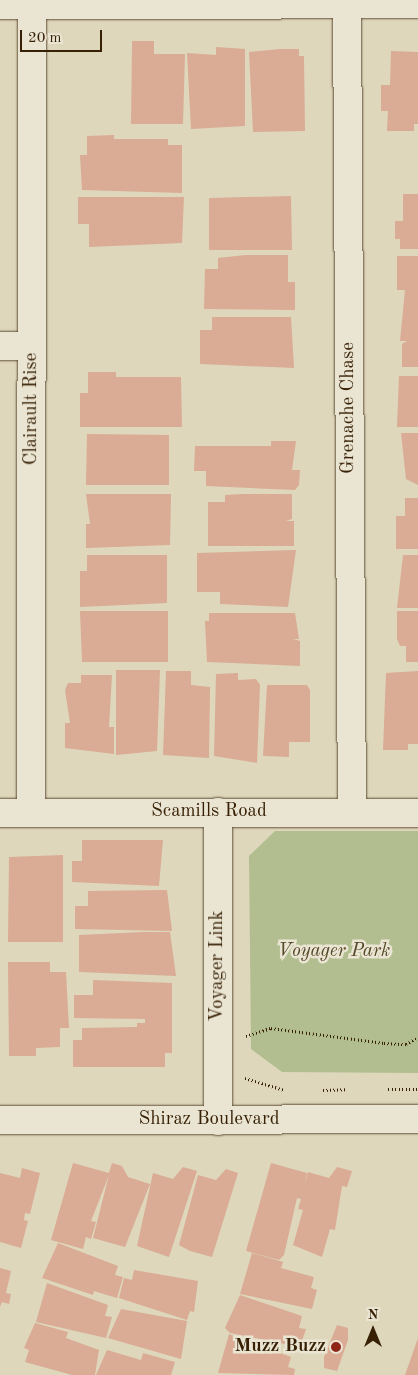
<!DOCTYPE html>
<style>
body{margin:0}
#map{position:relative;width:418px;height:1375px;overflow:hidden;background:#ded7bc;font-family:"Old Standard TT",serif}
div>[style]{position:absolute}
.green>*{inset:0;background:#b2be90}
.building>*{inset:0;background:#daab95}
.path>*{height:3px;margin-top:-1.5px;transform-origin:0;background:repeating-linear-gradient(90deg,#372004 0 1px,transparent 0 3.5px)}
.roads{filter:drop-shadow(0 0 1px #614e32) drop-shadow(0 0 1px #614e32)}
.minor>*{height:28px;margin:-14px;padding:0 14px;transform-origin:14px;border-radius:14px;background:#eae5d3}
.dots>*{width:14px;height:14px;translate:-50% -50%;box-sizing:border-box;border:2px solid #eae5d3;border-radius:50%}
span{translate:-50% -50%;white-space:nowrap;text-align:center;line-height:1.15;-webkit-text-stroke:5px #eae5d3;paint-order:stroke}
.street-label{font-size:19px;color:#372004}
.park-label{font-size:19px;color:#564827;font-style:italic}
.poi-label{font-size:19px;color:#372004;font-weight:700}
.right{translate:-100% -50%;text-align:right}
.north{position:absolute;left:348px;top:1305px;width:50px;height:50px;-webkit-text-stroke:4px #eae5d3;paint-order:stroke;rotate:0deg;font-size:14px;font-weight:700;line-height:20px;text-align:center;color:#372004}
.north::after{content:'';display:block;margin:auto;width:18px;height:22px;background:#372004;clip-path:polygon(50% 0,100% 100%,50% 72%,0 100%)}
.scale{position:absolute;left:20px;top:30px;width:82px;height:22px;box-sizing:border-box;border:2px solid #372004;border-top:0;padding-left:6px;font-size:15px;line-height:18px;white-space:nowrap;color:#372004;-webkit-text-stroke:4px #eae5d3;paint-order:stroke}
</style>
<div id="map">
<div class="green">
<div style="clip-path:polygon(275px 831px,418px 831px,418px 1073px,282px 1072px,251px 1049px,249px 856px)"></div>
</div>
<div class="building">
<div style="clip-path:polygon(132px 41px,154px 41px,154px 54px,185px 54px,183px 124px,131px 124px)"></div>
<div style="clip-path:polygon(216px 47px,245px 49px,245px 126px,191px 129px,187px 53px,216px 55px)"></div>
<div style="clip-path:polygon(280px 49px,299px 49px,299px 56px,304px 56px,305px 131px,253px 132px,249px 52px)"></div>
<div style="clip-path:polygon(391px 51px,418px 52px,418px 124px,414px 124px,414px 131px,387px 131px,388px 111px,381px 111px,381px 85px,390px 85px)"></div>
<div style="clip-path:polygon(114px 135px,114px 139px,168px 139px,168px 145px,182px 145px,182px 193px,82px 190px,80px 155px,87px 155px,87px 136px)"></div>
<div style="clip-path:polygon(403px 194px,418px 194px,418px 249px,400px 249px,400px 239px,395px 239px,395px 221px,403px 221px)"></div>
<div style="clip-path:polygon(291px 196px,292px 250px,209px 250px,209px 198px)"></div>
<div style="clip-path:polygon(78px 197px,184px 197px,182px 243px,89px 247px,89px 224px,78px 224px)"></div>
<div style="clip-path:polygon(245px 255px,288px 255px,288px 282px,295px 282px,295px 310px,204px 309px,205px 269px,218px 269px,218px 258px)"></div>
<div style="clip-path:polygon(397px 256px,418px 256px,418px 367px,402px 367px,402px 344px,407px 341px,400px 341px,405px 290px,397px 290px)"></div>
<div style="clip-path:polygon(212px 317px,291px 317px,294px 368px,200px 364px,200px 330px,212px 330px)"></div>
<div style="clip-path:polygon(88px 372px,116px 372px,116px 377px,181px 377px,182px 427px,80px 427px,80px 393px,88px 393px)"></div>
<div style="clip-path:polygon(399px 376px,418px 376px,418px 427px,397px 427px)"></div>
<div style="clip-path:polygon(401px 433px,418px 433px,418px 485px,406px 479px)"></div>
<div style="clip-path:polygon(87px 434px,169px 435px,169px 485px,86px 485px)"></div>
<div style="clip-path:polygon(271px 441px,296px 441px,292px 470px,300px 470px,299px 485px,295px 490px,206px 486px,206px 471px,194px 471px,195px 446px,271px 446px)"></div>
<div style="clip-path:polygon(86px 494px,171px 494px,170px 545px,86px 548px,86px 524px,90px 524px)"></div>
<div style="clip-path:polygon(242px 494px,292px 494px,292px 519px,286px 521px,294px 521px,294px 546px,208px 546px,208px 502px,225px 502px,225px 495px)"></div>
<div style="clip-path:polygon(405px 498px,418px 498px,418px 549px,396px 549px,396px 516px,405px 516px)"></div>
<div style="clip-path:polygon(296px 550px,288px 607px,220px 604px,220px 592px,197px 592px,197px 553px)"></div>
<div style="clip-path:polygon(87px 555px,167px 555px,167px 603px,80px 607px,80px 571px,87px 571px)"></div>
<div style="clip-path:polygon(403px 555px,418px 555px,418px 608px,397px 608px)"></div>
<div style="clip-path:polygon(80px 611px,168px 611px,168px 662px,82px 662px)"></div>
<div style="clip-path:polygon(397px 611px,418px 611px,418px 662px,406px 662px,406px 646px,400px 646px,397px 639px)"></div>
<div style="clip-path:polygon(209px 613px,295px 613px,299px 639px,293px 639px,300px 641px,300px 666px,207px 662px,205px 621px,209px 621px)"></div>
<div style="clip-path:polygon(116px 670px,160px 670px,157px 751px,116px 755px)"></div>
<div style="clip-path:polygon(166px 671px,191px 671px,191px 685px,210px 687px,209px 758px,163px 755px)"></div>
<div style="clip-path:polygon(418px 671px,418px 744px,408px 744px,408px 750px,383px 750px,386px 673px)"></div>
<div style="clip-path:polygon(238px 673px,238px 680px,256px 679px,260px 685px,257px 763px,214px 756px,216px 674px)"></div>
<div style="clip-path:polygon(81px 675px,112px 675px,109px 727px,114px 727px,114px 754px,65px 748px,65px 723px,70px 723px,65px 690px,68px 683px,81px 683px)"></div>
<div style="clip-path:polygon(267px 685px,307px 685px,310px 690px,310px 742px,289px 742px,289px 757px,263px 756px)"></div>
<div style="clip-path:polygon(82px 840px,163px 840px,159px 886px,72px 882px,72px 861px,82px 861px)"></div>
<div style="clip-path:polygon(63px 855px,63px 942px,8px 942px,9px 857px)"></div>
<div style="clip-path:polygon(167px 890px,172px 931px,75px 929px,75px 906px,88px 906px,88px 891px)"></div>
<div style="clip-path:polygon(143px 932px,170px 932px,176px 976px,79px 972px,79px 935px)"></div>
<div style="clip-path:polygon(8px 962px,50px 962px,50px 972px,66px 972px,69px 1028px,60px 1028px,60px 1047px,36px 1048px,36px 1056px,9px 1056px)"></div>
<div style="clip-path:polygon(93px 980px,172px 983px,172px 1053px,165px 1053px,165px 1067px,73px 1067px,73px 1040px,82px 1040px,82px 1028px,137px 1027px,137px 1023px,145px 1023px,145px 1019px,74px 1018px,74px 995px,93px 995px)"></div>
<div style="clip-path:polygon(73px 1163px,109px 1173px,112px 1163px,122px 1166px,128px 1177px,150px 1184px,125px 1247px,93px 1238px,109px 1175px,91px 1221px,96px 1222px,91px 1239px,86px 1237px,83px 1249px,51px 1240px)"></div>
<div style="clip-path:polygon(271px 1163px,307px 1173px,305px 1184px,308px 1172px,329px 1178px,337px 1167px,352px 1171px,347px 1187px,342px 1186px,335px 1230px,330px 1229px,322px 1257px,293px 1245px,303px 1210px,298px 1209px,301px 1199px,297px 1198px,284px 1255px,279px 1260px,246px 1251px)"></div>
<div style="clip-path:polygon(183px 1167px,197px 1171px,169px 1257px,137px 1246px,153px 1173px,173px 1179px)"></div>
<div style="clip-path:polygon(22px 1168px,40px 1173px,30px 1214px,25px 1213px,24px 1220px,28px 1221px,21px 1248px,0 1242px,0 1173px,20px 1178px)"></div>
<div style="clip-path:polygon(226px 1169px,238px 1173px,212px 1257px,190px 1251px,179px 1245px,198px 1175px,216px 1180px)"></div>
<div style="clip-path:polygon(58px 1243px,118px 1266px,115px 1275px,123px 1277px,117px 1298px,94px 1291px,93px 1295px,42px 1278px)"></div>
<div style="clip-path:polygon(252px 1253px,283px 1262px,281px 1268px,314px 1277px,311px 1288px,317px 1290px,312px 1309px,240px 1294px)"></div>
<div style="clip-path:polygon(0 1268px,11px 1271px,6px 1293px,11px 1294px,9px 1304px,2px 1302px,0 1307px)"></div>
<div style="clip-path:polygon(134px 1270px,198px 1281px,194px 1312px,190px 1311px,187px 1320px,119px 1298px,124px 1278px,132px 1280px)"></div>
<div style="clip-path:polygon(47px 1283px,108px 1305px,105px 1316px,112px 1317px,106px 1338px,36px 1322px)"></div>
<div style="clip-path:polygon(240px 1295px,302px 1316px,299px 1328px,306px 1329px,300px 1347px,230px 1333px,225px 1328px)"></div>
<div style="clip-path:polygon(121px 1309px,187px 1321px,181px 1359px,108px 1338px)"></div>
<div style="clip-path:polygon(35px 1323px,68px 1332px,66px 1338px,99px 1350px,95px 1375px,72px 1375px,25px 1362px,29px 1350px,24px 1348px)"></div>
<div style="clip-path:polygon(337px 1325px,348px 1328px,348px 1340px,337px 1371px,324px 1368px,324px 1357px)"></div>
<div style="clip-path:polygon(229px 1334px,291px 1357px,288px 1367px,295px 1369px,294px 1375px,218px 1373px)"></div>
<div style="clip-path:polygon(418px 1338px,418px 1375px,405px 1375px)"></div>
<div style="clip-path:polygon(107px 1350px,141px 1360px,143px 1353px,175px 1362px,171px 1375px,96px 1375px)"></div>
</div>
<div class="path">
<div style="left:246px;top:1036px;width:26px;rotate:-18deg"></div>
<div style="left:271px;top:1028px;width:114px;rotate:7.6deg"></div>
<div style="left:384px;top:1043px;width:22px;rotate:3deg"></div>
<div style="left:406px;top:1044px;width:14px;rotate:-30deg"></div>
<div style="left:245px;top:1078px;width:41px;rotate:17.1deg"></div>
<div style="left:388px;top:1089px;width:30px"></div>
<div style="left:323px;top:1090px;width:24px;rotate:-2deg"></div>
</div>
<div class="roads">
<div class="minor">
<div style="left:347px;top:4px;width:808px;rotate:89.65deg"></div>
<div style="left:0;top:5px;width:418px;rotate:-0.1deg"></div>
<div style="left:0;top:346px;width:32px"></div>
<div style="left:218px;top:812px;width:309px;rotate:90deg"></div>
<div style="left:0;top:813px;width:418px"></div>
<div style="left:31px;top:813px;width:808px;rotate:-89.93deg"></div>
<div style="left:0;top:1120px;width:418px;rotate:-0.1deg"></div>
</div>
</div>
<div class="dots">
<div style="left:336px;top:1347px;background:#8f2418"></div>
</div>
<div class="street-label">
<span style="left:349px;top:408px;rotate:-90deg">Grenache Chase</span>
<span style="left:32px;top:409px;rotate:-90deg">Clairault Rise</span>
<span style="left:209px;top:812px">Scamills Road</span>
<span style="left:218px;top:966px;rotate:-90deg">Voyager Link</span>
<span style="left:209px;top:1120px">Shiraz Boulevard</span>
</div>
<div class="park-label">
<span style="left:334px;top:952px">Voyager Park</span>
</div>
<div class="poi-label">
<span class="right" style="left:326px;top:1347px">Muzz Buzz</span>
</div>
<div class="north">N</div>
<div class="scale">20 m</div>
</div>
